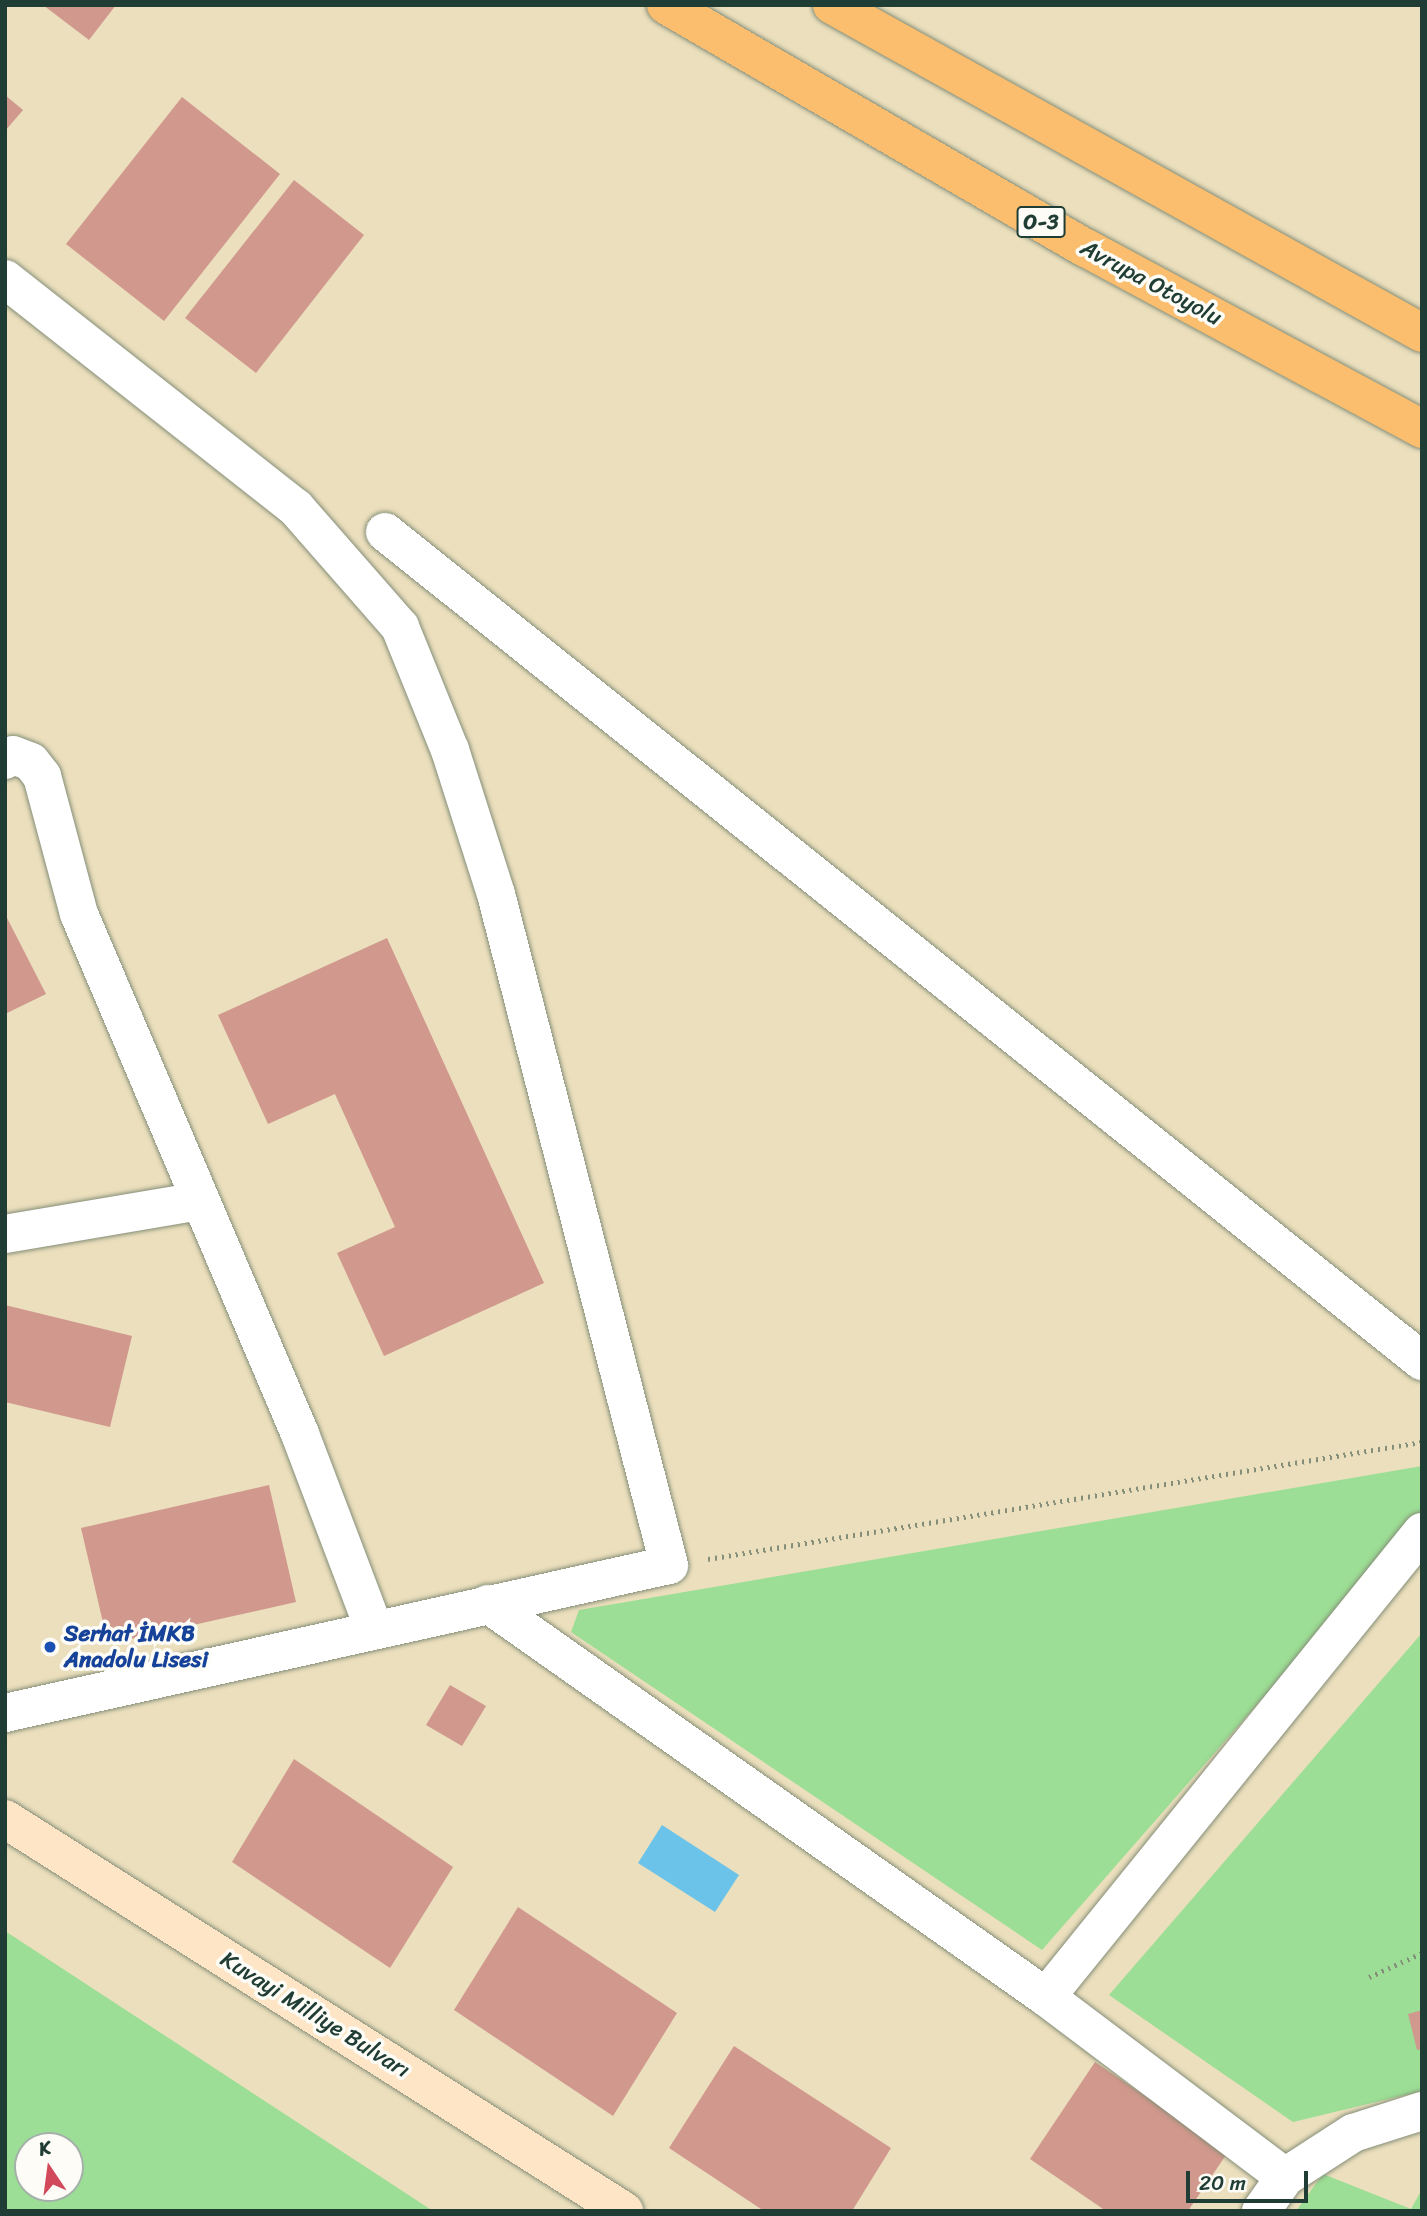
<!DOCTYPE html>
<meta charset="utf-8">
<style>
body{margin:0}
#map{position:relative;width:1427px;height:2216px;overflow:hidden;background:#ebdfbd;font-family:Sriracha,sans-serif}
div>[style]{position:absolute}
.green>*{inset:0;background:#9cde95}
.water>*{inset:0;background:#6cc3e9}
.building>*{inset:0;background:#d1988d}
.path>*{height:4.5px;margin-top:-2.25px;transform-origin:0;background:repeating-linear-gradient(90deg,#858e78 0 2px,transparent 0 7px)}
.roads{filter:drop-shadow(0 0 2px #858e78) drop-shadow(0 0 2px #858e78)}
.minor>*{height:38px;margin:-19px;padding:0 19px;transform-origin:19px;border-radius:19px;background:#fff}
.secondary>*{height:38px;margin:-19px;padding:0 19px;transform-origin:19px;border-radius:19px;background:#fde5c5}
.motorway>*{height:38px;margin:-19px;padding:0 19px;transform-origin:19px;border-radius:19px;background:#fbbe6e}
.dots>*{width:19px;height:19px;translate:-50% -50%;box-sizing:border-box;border:4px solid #fdfcf7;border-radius:50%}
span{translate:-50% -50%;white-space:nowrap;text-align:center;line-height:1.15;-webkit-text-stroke:7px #fdfcf7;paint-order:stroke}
.shield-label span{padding:2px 5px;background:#fdfcf7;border:2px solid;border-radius:5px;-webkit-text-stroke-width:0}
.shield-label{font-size:21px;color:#1f3d34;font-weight:700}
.street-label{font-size:23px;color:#1f3d34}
.transit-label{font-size:23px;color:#164399;font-weight:700}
.left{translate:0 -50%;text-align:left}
.frame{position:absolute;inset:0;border:7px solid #1f3d34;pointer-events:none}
.north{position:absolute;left:14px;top:2132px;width:70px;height:70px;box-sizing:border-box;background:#fdfcf7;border:2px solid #a4b0a9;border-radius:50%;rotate:347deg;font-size:19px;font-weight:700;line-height:28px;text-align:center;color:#1f3d34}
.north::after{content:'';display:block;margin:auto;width:24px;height:32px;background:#d1495b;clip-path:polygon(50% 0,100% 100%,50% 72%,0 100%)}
.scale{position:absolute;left:1186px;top:2171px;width:122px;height:32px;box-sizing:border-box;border:4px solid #1f3d34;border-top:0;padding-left:9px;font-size:21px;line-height:24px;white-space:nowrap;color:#1f3d34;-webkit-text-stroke:5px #fdfcf7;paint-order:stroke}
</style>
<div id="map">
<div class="green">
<div style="clip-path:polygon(1422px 1466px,1422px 1516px,1042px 1950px,571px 1632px,579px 1610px)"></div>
<div style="clip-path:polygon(1422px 1633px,1422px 2091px,1293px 2122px,1109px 1995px)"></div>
<div style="clip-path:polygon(evenodd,5px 1931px,433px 2211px,5px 2211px,5px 1931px,28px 2146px,70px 2146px,70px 2188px,28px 2188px,28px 2146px)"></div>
<div style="clip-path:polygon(1323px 2174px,1411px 2209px,1422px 2189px,1422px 2211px,1296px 2211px)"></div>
</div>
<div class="water">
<div style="clip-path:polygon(662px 1825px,739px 1875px,715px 1912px,638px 1863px)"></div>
</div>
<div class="building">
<div style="clip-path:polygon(43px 5px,116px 5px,89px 40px)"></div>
<div style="clip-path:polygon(5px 95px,23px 110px,5px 131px)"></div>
<div style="clip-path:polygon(182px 97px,280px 174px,164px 321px,66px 244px)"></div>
<div style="clip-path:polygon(294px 180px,364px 235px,256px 373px,185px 318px)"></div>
<div style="clip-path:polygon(5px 914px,46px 994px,5px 1014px)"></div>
<div style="clip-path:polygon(387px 938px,544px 1283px,384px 1356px,337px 1253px,395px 1227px,335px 1094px,268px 1124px,218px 1015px)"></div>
<div style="clip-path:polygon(5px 1305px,132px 1336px,110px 1427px,5px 1402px)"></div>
<div style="clip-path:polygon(269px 1485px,296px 1602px,108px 1644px,81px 1528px)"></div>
<div style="clip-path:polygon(450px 1685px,486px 1706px,462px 1746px,426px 1725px)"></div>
<div style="clip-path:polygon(294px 1759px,453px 1867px,390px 1968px,232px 1862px)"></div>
<div style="clip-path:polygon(518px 1907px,677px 2013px,613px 2116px,454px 2010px)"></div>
<div style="clip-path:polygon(1422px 2010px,1422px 2049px,1417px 2050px,1408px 2014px)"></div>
<div style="clip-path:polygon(734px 2046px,891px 2148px,852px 2211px,764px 2211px,669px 2148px)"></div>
<div style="clip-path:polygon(1095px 2062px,1228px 2152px,1188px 2211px,1106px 2211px,1030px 2159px)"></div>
</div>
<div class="path">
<div style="left:708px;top:1559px;width:724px;rotate:-9.31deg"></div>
<div style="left:1369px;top:1977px;width:58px;rotate:-24.4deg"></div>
</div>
<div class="roads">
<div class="minor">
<div style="left:5px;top:279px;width:370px;rotate:38.2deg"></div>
<div style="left:296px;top:508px;width:158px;rotate:48.8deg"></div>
<div style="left:400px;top:627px;width:133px;rotate:67.9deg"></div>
<div style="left:450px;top:750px;width:151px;rotate:72.3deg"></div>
<div style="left:496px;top:894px;width:693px;rotate:75.54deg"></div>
<div style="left:669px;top:1565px;width:680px;rotate:167.43deg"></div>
<div style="left:385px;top:532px;width:1328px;rotate:38.64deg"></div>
<div style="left:5px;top:760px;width:9px;rotate:-32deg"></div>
<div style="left:13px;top:755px;width:19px;rotate:21deg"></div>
<div style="left:31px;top:762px;width:18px;rotate:52deg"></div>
<div style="left:42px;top:776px;width:143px;rotate:75deg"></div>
<div style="left:79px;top:914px;width:565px;rotate:66.97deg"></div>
<div style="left:300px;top:1434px;width:209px;rotate:69.2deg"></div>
<div style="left:5px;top:1234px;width:198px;rotate:-9.6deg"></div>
<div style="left:488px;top:1604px;width:683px;rotate:35.16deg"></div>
<div style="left:1046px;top:1997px;width:299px;rotate:37deg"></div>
<div style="left:1285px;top:2177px;width:81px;rotate:-32.9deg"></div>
<div style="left:1353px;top:2133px;width:72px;rotate:-17.7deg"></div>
<div style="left:1046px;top:1997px;width:598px;rotate:-51.04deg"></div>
<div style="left:1261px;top:2211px;width:42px;rotate:-54.8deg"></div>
</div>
<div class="secondary">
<div style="left:5px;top:1819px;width:733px;rotate:32.35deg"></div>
</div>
<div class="motorway">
<div style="left:666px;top:5px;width:485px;rotate:30.1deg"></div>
<div style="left:1086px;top:248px;width:382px;rotate:28.3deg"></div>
<div style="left:832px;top:5px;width:675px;rotate:29.07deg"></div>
</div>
</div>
<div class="dots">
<div style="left:50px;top:1647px;background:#1a4fb4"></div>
</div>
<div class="shield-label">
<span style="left:1041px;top:222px">O-3</span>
</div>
<div class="street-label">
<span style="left:1151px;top:283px;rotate:28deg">Avrupa Otoyolu</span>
<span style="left:315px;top:2015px;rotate:32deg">Kuvayi Milliye Bulvarı</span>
</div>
<div class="transit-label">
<span class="left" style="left:64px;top:1647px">Serhat İMKB<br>Anadolu Lisesi</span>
</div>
<div class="frame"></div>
<div class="north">K</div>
<div class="scale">20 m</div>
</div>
